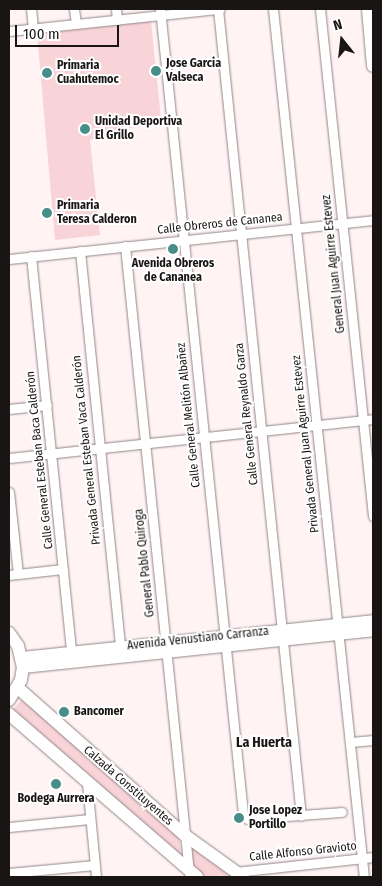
<!DOCTYPE html>
<meta charset="utf-8">
<style>
body{margin:0}
#map{position:relative;width:382px;height:886px;overflow:hidden;background:#fff3f4;font-family:"Fira Sans Condensed",sans-serif}
div>[style]{position:absolute}
.green>*{inset:0;background:#f8d3d8}
.roads{filter:drop-shadow(0 0 1px #918687) drop-shadow(0 0 1px #918687)}
.street>*{height:9px;margin:-4.5px;padding:0 4.5px;transform-origin:4.5px;border-radius:4.5px;background:#fff}
.secondary>*{height:12px;margin:-6px;padding:0 6px;transform-origin:6px;border-radius:6px;background:#fff}
.dots>*{width:14px;height:14px;translate:-50% -50%;box-sizing:border-box;border:2px solid #fff;border-radius:50%}
span{translate:-50% -50%;white-space:nowrap;text-align:center;line-height:1.15;-webkit-text-stroke:4px #fff;paint-order:stroke}
.poi-label{font-size:12px;color:#191515;font-weight:700}
.left{translate:0 -50%;text-align:left}
.street-label{font-size:12px;color:#191515}
.neighbourhood-label{font-size:14px;color:#191515;font-weight:700}
.frame{position:absolute;inset:0;border:10px solid #191515;pointer-events:none}
.north{position:absolute;left:317px;top:15px;width:50px;height:50px;-webkit-text-stroke:4px #fff;paint-order:stroke;rotate:344deg;font-size:14px;font-weight:700;line-height:20px;text-align:center;color:#191515}
.north::after{content:'';display:block;margin:auto;width:18px;height:22px;background:#191515;clip-path:polygon(50% 0,100% 100%,50% 72%,0 100%)}
.scale{position:absolute;left:15px;top:25px;width:104px;height:22px;box-sizing:border-box;border:2px solid #191515;border-top:0;padding-left:6px;font-size:15px;line-height:18px;white-space:nowrap;color:#191515;-webkit-text-stroke:4px #fff;paint-order:stroke}
</style>
<div id="map">
<div class="green">
<div style="clip-path:polygon(151px 21px,161px 119px,90px 140px,100px 235px,55px 240px,37px 33px)"></div>
<div style="clip-path:polygon(23px 698px,179px 837px,182px 861px,12px 711px)"></div>
<div style="clip-path:polygon(191px 846px,236px 877px,203px 877px,194px 870px)"></div>
</div>
<div class="roads">
<div class="street">
<div style="left:31px;top:9px;width:19px;rotate:84deg"></div>
<div style="left:74px;top:9px;width:15px;rotate:82deg"></div>
<div style="left:116px;top:9px;width:11px;rotate:85deg"></div>
<div style="left:160px;top:9px;width:809px;rotate:84.11deg"></div>
<div style="left:243px;top:814px;width:7px;rotate:45deg"></div>
<div style="left:248px;top:819px;width:94px;rotate:-4.3deg"></div>
<div style="left:218px;top:9px;width:811px;rotate:84.13deg"></div>
<div style="left:273px;top:9px;width:873px;rotate:84.02deg"></div>
<div style="left:320px;top:9px;width:510px;rotate:84.03deg"></div>
<div style="left:9px;top:31px;width:212px;rotate:-6deg"></div>
<div style="left:125px;top:246px;width:630px;rotate:84.17deg"></div>
<div style="left:80px;top:251px;width:398px;rotate:84.2deg"></div>
<div style="left:31px;top:256px;width:403px;rotate:84.2deg"></div>
<div style="left:9px;top:259px;width:366px;rotate:-6.1deg"></div>
<div style="left:9px;top:409px;width:38px;rotate:-6deg"></div>
<div style="left:9px;top:458px;width:366px;rotate:-6.1deg"></div>
<div style="left:9px;top:492px;width:82px;rotate:83.7deg"></div>
<div style="left:9px;top:575px;width:54px;rotate:-6.3deg"></div>
<div style="left:351px;top:742px;width:22px;rotate:-5deg"></div>
<div style="left:87px;top:783px;width:94px;rotate:84.5deg"></div>
<div style="left:9px;top:827px;width:81px;rotate:-5.6deg"></div>
<div style="left:235px;top:872px;width:139px;rotate:-6.2deg"></div>
<div style="left:9px;top:873px;width:86px;rotate:-5.3deg"></div>
</div>
<div class="secondary">
<div style="left:368px;top:9px;width:57px;rotate:85deg"></div>
<div style="left:9px;top:633px;width:16px;rotate:55deg"></div>
<div style="left:18px;top:646px;width:22px;rotate:77deg"></div>
<div style="left:23px;top:667px;width:13px;rotate:99deg"></div>
<div style="left:21px;top:680px;width:23px;rotate:121deg"></div>
<div style="left:22px;top:658px;width:353px;rotate:-6deg"></div>
<div style="left:23px;top:667px;width:352px;rotate:-6deg"></div>
<div style="left:18px;top:688px;width:224px;rotate:41.4deg"></div>
<div style="left:186px;top:836px;width:70px;rotate:35.7deg"></div>
<div style="left:9px;top:714px;width:249px;rotate:40.9deg"></div>
</div>
</div>
<div class="dots">
<div style="left:156px;top:71px;background:#478e88"></div>
<div style="left:47px;top:73px;background:#478e88"></div>
<div style="left:85px;top:129px;background:#478e88"></div>
<div style="left:47px;top:213px;background:#478e88"></div>
<div style="left:173px;top:249px;background:#478e88"></div>
<div style="left:64px;top:712px;background:#478e88"></div>
<div style="left:56px;top:784px;background:#478e88"></div>
<div style="left:239px;top:818px;background:#478e88"></div>
</div>
<div class="poi-label">
<span class="left" style="left:166px;top:71px">Jose Garcia<br>Valseca</span>
<span class="left" style="left:57px;top:73px">Primaria<br>Cuahutemoc</span>
<span class="left" style="left:95px;top:129px">Unidad Deportiva<br>El Grillo</span>
<span class="left" style="left:57px;top:213px">Primaria<br>Teresa Calderon</span>
<span style="left:173px;top:271px">Avenida Obreros<br>de Cananea</span>
<span class="left" style="left:74px;top:712px">Bancomer</span>
<span style="left:56px;top:799px">Bodega Aurrera</span>
<span class="left" style="left:249px;top:818px">Jose Lopez<br>Portillo</span>
</div>
<div class="street-label">
<span style="left:220px;top:224px;rotate:-6deg">Calle Obreros de Cananea</span>
<span style="left:334px;top:264px;rotate:-96deg">General Juan Aguirre Estevez</span>
<span style="left:247px;top:414px;rotate:-96deg">Calle General Reynaldo Garza</span>
<span style="left:189px;top:415px;rotate:-96deg">Calle General Melitón Albañez</span>
<span style="left:306px;top:444px;rotate:-96deg">Privada General Juan Aguirre Estevez</span>
<span style="left:87px;top:450px;rotate:-96deg">Privada General Esteban Vaca Calderón</span>
<span style="left:40px;top:460px;rotate:-96deg">Calle General Esteban Baca Calderón</span>
<span style="left:145px;top:563px;rotate:-96deg">General Pablo Quiroga</span>
<span style="left:198px;top:639px;rotate:-6deg">Avenida Venustiano Carranza</span>
<span style="left:128px;top:786px;rotate:41deg">Calzada Constituyentes</span>
<span style="left:303px;top:852px;rotate:-6deg">Calle Alfonso Gravioto</span>
</div>
<div class="neighbourhood-label">
<span style="left:264px;top:743px">La Huerta</span>
</div>
<div class="frame"></div>
<div class="north">N</div>
<div class="scale">100 m</div>
</div>
